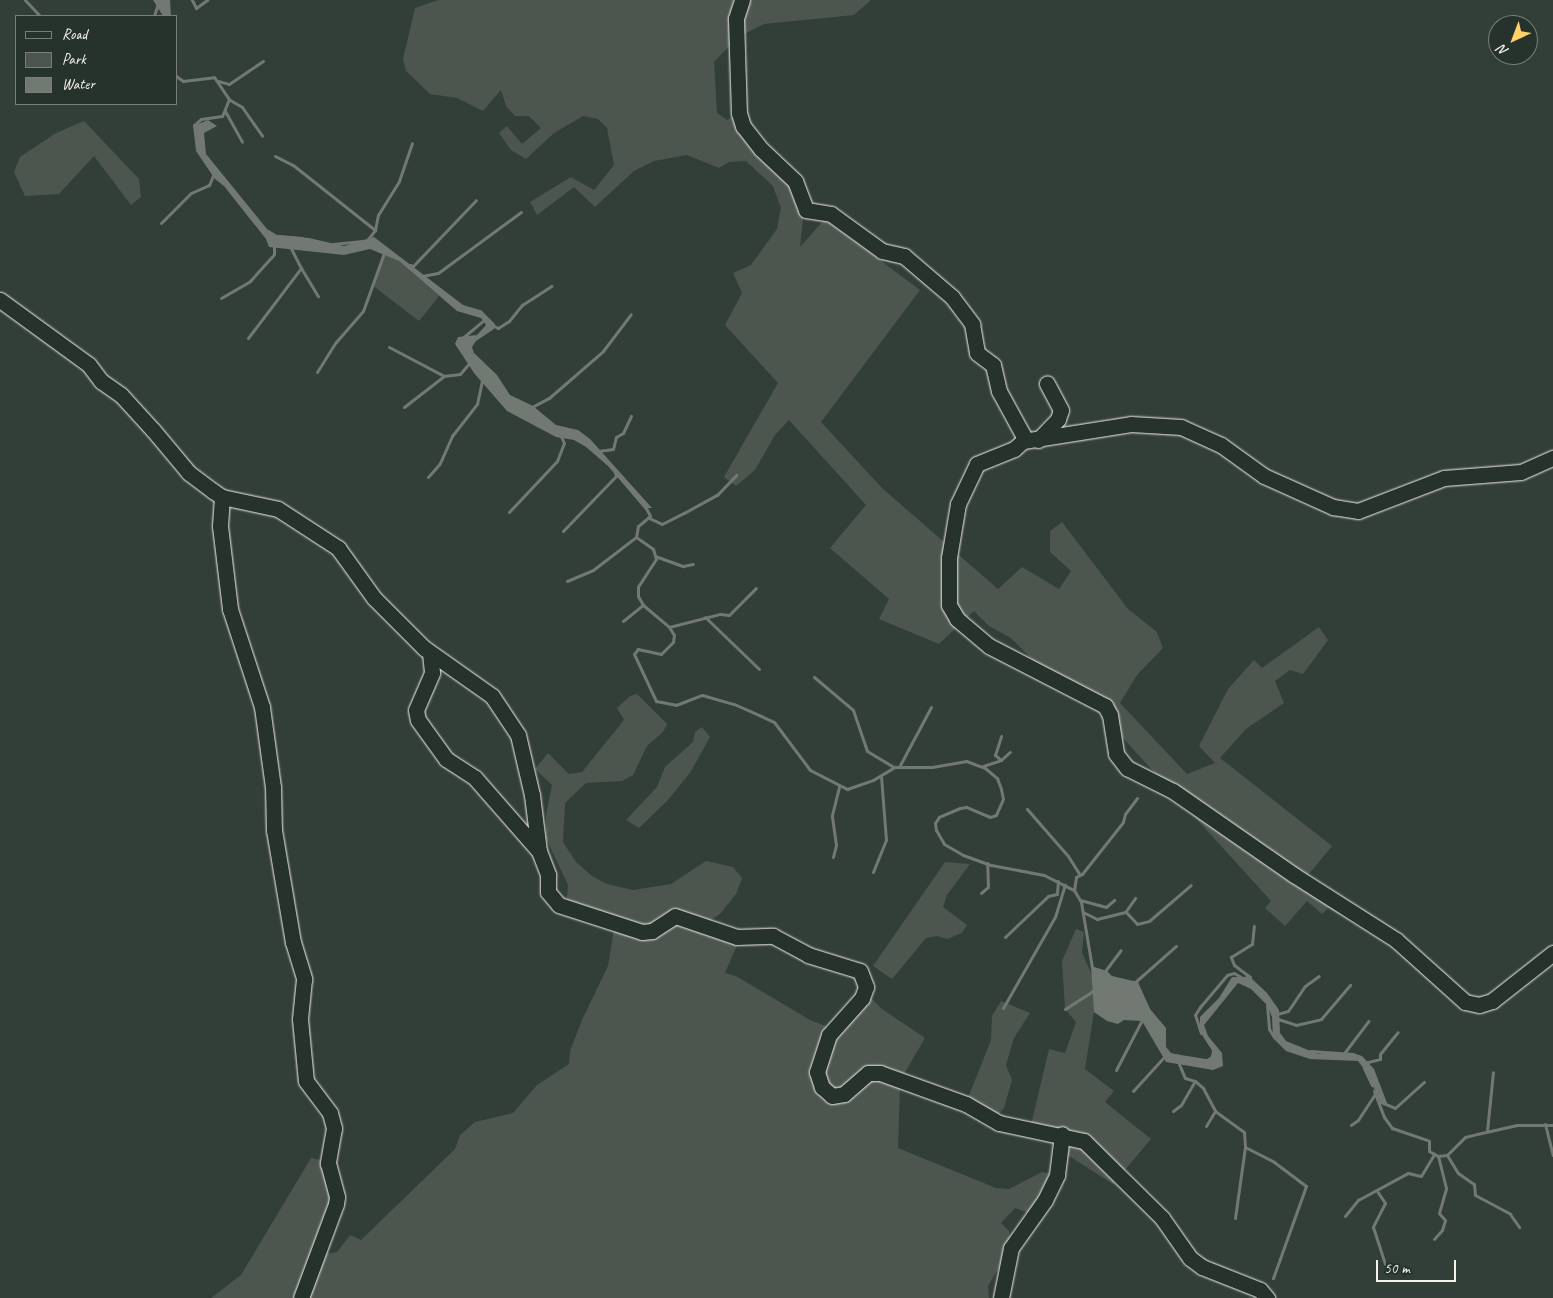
<!DOCTYPE html>
<style>
body{margin:0}
#map{position:relative;width:1553px;height:1298px;overflow:hidden;background:#323e38;font-family:Caveat,sans-serif}
div>[style]{position:absolute}
.green>*{inset:0;background:#4c564f}
.water>*{inset:0;background:#727972}
.stream>*{height:3px;margin:-1.5px;padding:0 1.5px;transform-origin:1.5px;border-radius:1.5px;background:#727972}
.roads{filter:drop-shadow(0 0 1px #f4f1e8) drop-shadow(0 0 1px #f4f1e8)}
.minor>*{height:15px;margin:-7.5px;padding:0 7.5px;transform-origin:7.5px;border-radius:7.5px;background:#26332d}
span{translate:-50% -50%;white-space:nowrap;text-align:center;line-height:1.15;-webkit-text-stroke:4px #26332d;paint-order:stroke}
.legend{position:absolute;left:15px;top:15px;width:162px;height:90px;box-sizing:border-box;background:#26332d;border:1px solid #787f78;margin:0;padding:6px 9px;list-style:none;font-size:15px;color:#f4f1e8}
.legend li{display:flex;align-items:center;gap:10px;height:25px}
.legend b{width:25px;border:1px solid #787f78}
.north{position:absolute;left:1488px;top:15px;width:50px;height:50px;box-sizing:border-box;background:#26332d;border:1px solid #787f78;border-radius:50%;rotate:223deg;font-size:14px;font-weight:700;line-height:20px;text-align:center;color:#f4f1e8}
.north::after{content:'';display:block;margin:auto;width:18px;height:22px;background:#ffd166;clip-path:polygon(50% 0,100% 100%,50% 72%,0 100%)}
.scale{position:absolute;left:1376px;top:1260px;width:80px;height:22px;box-sizing:border-box;border:2px solid #f4f1e8;border-top:0;padding-left:6px;font-size:15px;line-height:18px;white-space:nowrap;color:#f4f1e8;-webkit-text-stroke:4px #26332d;paint-order:stroke}
</style>
<div id="map">
<div class="green">
<div style="clip-path:polygon(438px 0,871px 0,854px 15px,764px 24px,738px 37px,714px 62px,717px 113px,727px 120px,739px 113px,805px 200px,800px 247px,825px 219px,920px 290px,821px 422px,882px 488px,998px 589px,1022px 567px,1059px 589px,1071px 571px,1050px 552px,1050px 531px,1062px 522px,1128px 609px,1157px 632px,1163px 648px,1137px 675px,1120px 703px,1187px 774px,1215px 763px,1199px 746px,1228px 689px,1254px 660px,1262px 668px,1319px 627px,1328px 640px,1303px 674px,1290px 670px,1275px 681px,1284px 703px,1246px 729px,1220px 758px,1332px 846px,1308px 875px,1346px 904px,1339px 914px,1328px 908px,1322px 914px,1307px 901px,1285px 926px,1265px 908px,1271px 901px,1114px 728px,1114px 718px,1040px 667px,1011px 638px,989px 626px,974px 611px,939px 644px,879px 619px,889px 599px,830px 548px,866px 505px,789px 420px,775px 435px,755px 470px,736px 486px,724px 477px,778px 383px,725px 325px,742px 293px,733px 273px,751px 265px,777px 229px,781px 208px,773px 186px,746px 161px,729px 162px,719px 168px,687px 155px,654px 161px,634px 171px,595px 207px,574px 187px,537px 215px,530px 202px,571px 177px,594px 190px,614px 165px,607px 128px,598px 119px,583px 116px,554px 133px,526px 159px,511px 150px,499px 133px,507px 126px,522px 144px,541px 128px,529px 116px,515px 116px,506px 106px,501px 90px,483px 111px,457px 98px,430px 94px,406px 71px,403px 59px,415px 8px)"></div>
<div style="clip-path:polygon(84px 121px,139px 179px,141px 197px,131px 205px,94px 156px,59px 194px,25px 196px,14px 172px,20px 157px,56px 133px)"></div>
<div style="clip-path:polygon(385px 255px,399px 261px,439px 296px,419px 321px,372px 285px)"></div>
<div style="clip-path:polygon(637px 694px,667px 724px,663px 732px,647px 746px,633px 775px,622px 781px,586px 783px,565px 803px,563px 842px,576px 862px,592px 876px,607px 884px,633px 890px,671px 884px,706px 861px,733px 867px,742px 878px,736px 894px,720px 914px,700px 927px,740px 938px,725px 973px,736px 976px,810px 1020px,831px 1028px,868px 995px,882px 1009px,925px 1038px,904px 1074px,900px 1088px,898px 1148px,996px 1188px,1009px 1189px,1042px 1172px,1057px 1175px,1034px 1215px,1015px 1208px,1001px 1223px,1009px 1231px,1011px 1248px,988px 1286px,989px 1298px,211px 1298px,241px 1275px,311px 1158px,331px 1162px,336px 1180px,325px 1254px,337px 1252px,350px 1235px,361px 1240px,455px 1149px,460px 1135px,475px 1122px,513px 1113px,537px 1085px,569px 1064px,570px 1051px,582px 1020px,608px 966px,615px 923px,566px 907px,568px 885px,546px 838px,546px 815px,552px 785px,535px 769px,548px 753px,569px 774px,582px 772px,624px 720px,617px 708px,630px 696px)"></div>
<div style="clip-path:polygon(702px 727px,710px 737px,690px 773px,667px 801px,639px 828px,626px 820px,657px 787px,665px 767px,693px 742px,695px 732px)"></div>
<div style="clip-path:polygon(945px 862px,970px 864px,947px 895px,943px 907px,967px 925px,962px 933px,947px 939px,937px 936px,926px 938px,892px 979px,873px 966px)"></div>
<div style="clip-path:polygon(1076px 929px,1084px 932px,1082px 953px,1094px 979px,1094px 1012px,1085px 1069px,1114px 1091px,1105px 1102px,1151px 1139px,1113px 1184px,1066px 1154px,1078px 1138px,1030px 1129px,1049px 1049px,1065px 1053px,1076px 1022px,1065px 1009px,1062px 961px)"></div>
<div style="clip-path:polygon(1001px 1001px,1030px 1013px,1014px 1038px,1006px 1065px,1012px 1080px,1004px 1108px,994px 1119px,966px 1103px,991px 1040px,992px 1016px)"></div>
</div>
<div class="water">
<div style="clip-path:polygon(153px 0,170px 0,171px 16px,163px 16px)"></div>
<div style="clip-path:polygon(208px 120px,217px 126px,204px 133px,206px 154px,267px 229px,277px 235px,309px 238px,344px 246px,374px 237px,467px 308px,481px 310px,495px 324px,494px 329px,476px 341px,472px 347px,474px 353px,497px 375px,510px 395px,533px 406px,556px 425px,578px 430px,590px 439px,652px 508px,647px 508px,648px 513px,608px 466px,586px 447px,574px 440px,556px 437px,507px 411px,474px 373px,455px 344px,458px 337px,477px 335px,486px 325px,481px 318px,457px 311px,399px 261px,370px 249px,344px 255px,269px 247px,266px 239px,224px 186px,215px 179px,196px 151px,196px 125px)"></div>
<div style="clip-path:polygon(1091px 966px,1107px 971px,1112px 976px,1138px 982px,1150px 1009px,1166px 1028px,1166px 1047px,1171px 1053px,1208px 1062px,1213px 1052px,1200px 1032px,1200px 1017px,1219px 998px,1232px 977px,1250px 977px,1267px 993px,1279px 1010px,1280px 1033px,1286px 1041px,1318px 1054px,1353px 1053px,1362px 1056px,1374px 1069px,1387px 1103px,1381px 1104px,1367px 1073px,1358px 1061px,1310px 1059px,1286px 1051px,1273px 1038px,1272px 1017px,1267px 1005px,1251px 989px,1238px 983px,1204px 1025px,1208px 1036px,1222px 1053px,1223px 1066px,1213px 1070px,1166px 1062px,1142px 1021px,1124px 1020px,1118px 1024px,1107px 1021px,1094px 1012px)"></div>
</div>
<div class="stream">
<div style="left:25px;top:0;width:22px;rotate:47deg"></div>
<div style="left:192px;top:0;width:9px;rotate:63deg"></div>
<div style="left:196px;top:8px;width:14px;rotate:-36deg"></div>
<div style="left:140px;top:16px;width:5px"></div>
<div style="left:154px;top:16px;width:17px;rotate:-73deg"></div>
<div style="left:176px;top:76px;width:9px;rotate:36deg"></div>
<div style="left:183px;top:81px;width:31px;rotate:-7deg"></div>
<div style="left:214px;top:77px;width:27px;rotate:56deg"></div>
<div style="left:229px;top:99px;width:18px;rotate:112deg"></div>
<div style="left:222px;top:116px;width:21px;rotate:172deg"></div>
<div style="left:201px;top:119px;width:9px;rotate:139deg"></div>
<div style="left:194px;top:125px;width:24px;rotate:83deg"></div>
<div style="left:218px;top:81px;width:11px;rotate:15deg"></div>
<div style="left:229px;top:84px;width:41px;rotate:-34.1deg"></div>
<div style="left:230px;top:100px;width:14px;rotate:30deg"></div>
<div style="left:242px;top:107px;width:35px;rotate:55deg"></div>
<div style="left:225px;top:111px;width:35px;rotate:61deg"></div>
<div style="left:275px;top:156px;width:20px;rotate:27deg"></div>
<div style="left:293px;top:165px;width:105px;rotate:38.4deg"></div>
<div style="left:161px;top:223px;width:42px;rotate:-45deg"></div>
<div style="left:191px;top:193px;width:20px;rotate:-24deg"></div>
<div style="left:209px;top:185px;width:13px;rotate:-67deg"></div>
<div style="left:278px;top:236px;width:24px;rotate:5deg"></div>
<div style="left:368px;top:239px;width:11px;rotate:-52deg"></div>
<div style="left:375px;top:230px;width:15px;rotate:-79deg"></div>
<div style="left:378px;top:215px;width:40px;rotate:-58deg"></div>
<div style="left:399px;top:181px;width:40px;rotate:-71.1deg"></div>
<div style="left:333px;top:244px;width:37px;rotate:-6deg"></div>
<div style="left:410px;top:265px;width:3px;rotate:18deg"></div>
<div style="left:413px;top:266px;width:91px;rotate:-46.3deg"></div>
<div style="left:301px;top:268px;width:33px;rotate:59deg"></div>
<div style="left:422px;top:276px;width:16px;rotate:-11deg"></div>
<div style="left:438px;top:273px;width:103px;rotate:-36.3deg"></div>
<div style="left:221px;top:298px;width:34px;rotate:-30deg"></div>
<div style="left:250px;top:281px;width:36px;rotate:-48deg"></div>
<div style="left:274px;top:254px;width:10px;rotate:-90deg"></div>
<div style="left:462px;top:306px;width:15px;rotate:16deg"></div>
<div style="left:492px;top:325px;width:7px;rotate:27deg"></div>
<div style="left:498px;top:328px;width:13px;rotate:-32deg"></div>
<div style="left:509px;top:321px;width:21px;rotate:-51deg"></div>
<div style="left:522px;top:305px;width:35px;rotate:-33deg"></div>
<div style="left:248px;top:338px;width:88px;rotate:-52.9deg"></div>
<div style="left:301px;top:268px;width:27px;rotate:-117deg"></div>
<div style="left:460px;top:340px;width:31px;rotate:-40deg"></div>
<div style="left:389px;top:347px;width:62px;rotate:27.8deg"></div>
<div style="left:444px;top:376px;width:16px;rotate:-7deg"></div>
<div style="left:460px;top:374px;width:16px;rotate:-50deg"></div>
<div style="left:317px;top:372px;width:36px;rotate:-58deg"></div>
<div style="left:336px;top:342px;width:41px;rotate:-48.9deg"></div>
<div style="left:363px;top:311px;width:62px;rotate:-70.1deg"></div>
<div style="left:404px;top:407px;width:51px;rotate:-37.8deg"></div>
<div style="left:530px;top:408px;width:21px;rotate:-28deg"></div>
<div style="left:549px;top:398px;width:72px;rotate:-41deg"></div>
<div style="left:603px;top:351px;width:46px;rotate:-52.9deg"></div>
<div style="left:598px;top:451px;width:15px;rotate:-8deg"></div>
<div style="left:613px;top:449px;width:12px;rotate:-76deg"></div>
<div style="left:616px;top:437px;width:8px;rotate:-30deg"></div>
<div style="left:623px;top:433px;width:19px;rotate:-65deg"></div>
<div style="left:428px;top:477px;width:18px;rotate:-49deg"></div>
<div style="left:440px;top:463px;width:30px;rotate:-66deg"></div>
<div style="left:452px;top:436px;width:41px;rotate:-52deg"></div>
<div style="left:477px;top:404px;width:29px;rotate:-78deg"></div>
<div style="left:645px;top:506px;width:11px;rotate:63deg"></div>
<div style="left:650px;top:516px;width:16px;rotate:140deg"></div>
<div style="left:638px;top:526px;width:11px;rotate:100deg"></div>
<div style="left:636px;top:537px;width:21px;rotate:35deg"></div>
<div style="left:653px;top:549px;width:10px;rotate:73deg"></div>
<div style="left:656px;top:559px;width:33px;rotate:123deg"></div>
<div style="left:638px;top:587px;width:9px;rotate:90deg"></div>
<div style="left:638px;top:596px;width:10px;rotate:61deg"></div>
<div style="left:643px;top:605px;width:34px;rotate:40deg"></div>
<div style="left:669px;top:627px;width:9px;rotate:58deg"></div>
<div style="left:674px;top:635px;width:7px;rotate:98deg"></div>
<div style="left:673px;top:642px;width:17px;rotate:135deg"></div>
<div style="left:661px;top:654px;width:24px;rotate:-168deg"></div>
<div style="left:638px;top:649px;width:6px;rotate:129deg"></div>
<div style="left:634px;top:654px;width:52px;rotate:64.9deg"></div>
<div style="left:656px;top:701px;width:20px;rotate:11deg"></div>
<div style="left:676px;top:705px;width:28px;rotate:-21deg"></div>
<div style="left:702px;top:695px;width:33px;rotate:16deg"></div>
<div style="left:734px;top:704px;width:30px;rotate:24deg"></div>
<div style="left:761px;top:716px;width:14px;rotate:25deg"></div>
<div style="left:774px;top:722px;width:60px;rotate:53.1deg"></div>
<div style="left:810px;top:770px;width:42px;rotate:27.2deg"></div>
<div style="left:847px;top:789px;width:28px;rotate:-19deg"></div>
<div style="left:873px;top:780px;width:26px;rotate:-31deg"></div>
<div style="left:895px;top:767px;width:37px"></div>
<div style="left:932px;top:767px;width:35px;rotate:-10deg"></div>
<div style="left:966px;top:761px;width:20px;rotate:20deg"></div>
<div style="left:985px;top:768px;width:16px;rotate:40deg"></div>
<div style="left:997px;top:778px;width:12px;rotate:70deg"></div>
<div style="left:1001px;top:789px;width:10px;rotate:79deg"></div>
<div style="left:1003px;top:799px;width:17px;rotate:114deg"></div>
<div style="left:996px;top:815px;width:6px;rotate:162deg"></div>
<div style="left:990px;top:817px;width:26px;rotate:-157deg"></div>
<div style="left:966px;top:807px;width:6px;rotate:171deg"></div>
<div style="left:960px;top:808px;width:23px;rotate:157deg"></div>
<div style="left:939px;top:817px;width:7px;rotate:124deg"></div>
<div style="left:935px;top:823px;width:7px;rotate:82deg"></div>
<div style="left:936px;top:830px;width:16px;rotate:60deg"></div>
<div style="left:944px;top:844px;width:22px;rotate:30deg"></div>
<div style="left:963px;top:855px;width:30px;rotate:20deg"></div>
<div style="left:991px;top:865px;width:54px;rotate:10.7deg"></div>
<div style="left:1044px;top:875px;width:34px;rotate:27deg"></div>
<div style="left:1074px;top:890px;width:14px;rotate:60deg"></div>
<div style="left:1081px;top:902px;width:67px;rotate:80.5deg"></div>
<div style="left:509px;top:512px;width:70px;rotate:-46.7deg"></div>
<div style="left:557px;top:461px;width:19px;rotate:-69deg"></div>
<div style="left:564px;top:443px;width:10px;rotate:-114deg"></div>
<div style="left:649px;top:518px;width:14px;rotate:25deg"></div>
<div style="left:662px;top:524px;width:25px;rotate:-27deg"></div>
<div style="left:684px;top:513px;width:38px;rotate:-29deg"></div>
<div style="left:717px;top:495px;width:28px;rotate:-46deg"></div>
<div style="left:563px;top:531px;width:76px;rotate:-46.1deg"></div>
<div style="left:616px;top:476px;width:3px;rotate:-108deg"></div>
<div style="left:655px;top:556px;width:30px;rotate:20deg"></div>
<div style="left:683px;top:566px;width:10px;rotate:-11deg"></div>
<div style="left:567px;top:581px;width:28px;rotate:-23deg"></div>
<div style="left:593px;top:570px;width:54px;rotate:-37.5deg"></div>
<div style="left:705px;top:617px;width:75px;rotate:43.9deg"></div>
<div style="left:623px;top:621px;width:26px;rotate:-39deg"></div>
<div style="left:669px;top:627px;width:53px;rotate:-14.3deg"></div>
<div style="left:720px;top:614px;width:9px;rotate:6deg"></div>
<div style="left:729px;top:615px;width:38px;rotate:-45deg"></div>
<div style="left:814px;top:677px;width:51px;rotate:40.2deg"></div>
<div style="left:853px;top:710px;width:43px;rotate:71.1deg"></div>
<div style="left:867px;top:751px;width:31px;rotate:31deg"></div>
<div style="left:1001px;top:760px;width:8px;rotate:-140deg"></div>
<div style="left:995px;top:755px;width:20px;rotate:-72deg"></div>
<div style="left:983px;top:766px;width:19px;rotate:-18deg"></div>
<div style="left:1001px;top:760px;width:12px;rotate:-42deg"></div>
<div style="left:899px;top:767px;width:68px;rotate:-61.9deg"></div>
<div style="left:1027px;top:809px;width:62px;rotate:48.9deg"></div>
<div style="left:1068px;top:856px;width:22px;rotate:58deg"></div>
<div style="left:833px;top:857px;width:12px;rotate:-76deg"></div>
<div style="left:836px;top:845px;width:30px;rotate:-98deg"></div>
<div style="left:832px;top:815px;width:30px;rotate:-76deg"></div>
<div style="left:873px;top:872px;width:35px;rotate:-68deg"></div>
<div style="left:886px;top:840px;width:64px;rotate:-94.5deg"></div>
<div style="left:1074px;top:890px;width:13px;rotate:-81deg"></div>
<div style="left:1076px;top:877px;width:7px;rotate:-27deg"></div>
<div style="left:1082px;top:874px;width:66px;rotate:-51.7deg"></div>
<div style="left:1123px;top:822px;width:8px;rotate:-76deg"></div>
<div style="left:1125px;top:814px;width:20px;rotate:-53deg"></div>
<div style="left:981px;top:893px;width:9px;rotate:-41deg"></div>
<div style="left:988px;top:887px;width:24px;rotate:-92deg"></div>
<div style="left:1080px;top:900px;width:27px;rotate:15deg"></div>
<div style="left:1106px;top:907px;width:11px;rotate:-41deg"></div>
<div style="left:1126px;top:911px;width:16px;rotate:-55deg"></div>
<div style="left:1083px;top:912px;width:16px;rotate:27deg"></div>
<div style="left:1097px;top:919px;width:30px;rotate:-14deg"></div>
<div style="left:1126px;top:912px;width:16px;rotate:47deg"></div>
<div style="left:1137px;top:924px;width:12px;rotate:-14deg"></div>
<div style="left:1149px;top:921px;width:55px;rotate:-40.6deg"></div>
<div style="left:1005px;top:937px;width:59px;rotate:-43.6deg"></div>
<div style="left:1048px;top:896px;width:9px;rotate:-13deg"></div>
<div style="left:1057px;top:894px;width:13px;rotate:-86deg"></div>
<div style="left:1105px;top:971px;width:26px;rotate:-53deg"></div>
<div style="left:1246px;top:977px;width:4px"></div>
<div style="left:1250px;top:977px;width:20px;rotate:-143deg"></div>
<div style="left:1234px;top:965px;width:9px;rotate:-111deg"></div>
<div style="left:1231px;top:957px;width:25px;rotate:-32deg"></div>
<div style="left:1252px;top:944px;width:18px;rotate:-84deg"></div>
<div style="left:1134px;top:983px;width:56px;rotate:-41.4deg"></div>
<div style="left:1267px;top:1005px;width:24px;rotate:85deg"></div>
<div style="left:1269px;top:1029px;width:9px;rotate:58deg"></div>
<div style="left:1003px;top:1008px;width:105px;rotate:-60.3deg"></div>
<div style="left:1055px;top:917px;width:34px;rotate:-73deg"></div>
<div style="left:1065px;top:1009px;width:35px;rotate:-33deg"></div>
<div style="left:1277px;top:1014px;width:11px;rotate:-15deg"></div>
<div style="left:1288px;top:1011px;width:30px;rotate:-56deg"></div>
<div style="left:1305px;top:986px;width:17px;rotate:-36deg"></div>
<div style="left:1278px;top:1019px;width:19px;rotate:18deg"></div>
<div style="left:1296px;top:1025px;width:26px;rotate:-13deg"></div>
<div style="left:1321px;top:1019px;width:45px;rotate:-49.5deg"></div>
<div style="left:1201px;top:1033px;width:19px;rotate:-108deg"></div>
<div style="left:1195px;top:1015px;width:9px;rotate:-58deg"></div>
<div style="left:1200px;top:1007px;width:42px;rotate:-49.8deg"></div>
<div style="left:1227px;top:975px;width:7px;rotate:-16deg"></div>
<div style="left:1234px;top:973px;width:8px;rotate:30deg"></div>
<div style="left:1310px;top:1051px;width:43px;rotate:4deg"></div>
<div style="left:1345px;top:1052px;width:39px;rotate:-53deg"></div>
<div style="left:1174px;top:1055px;width:33px;rotate:9deg"></div>
<div style="left:1207px;top:1060px;width:6px;rotate:-31deg"></div>
<div style="left:1212px;top:1057px;width:7px;rotate:-82deg"></div>
<div style="left:1364px;top:1063px;width:16px;rotate:-14deg"></div>
<div style="left:1380px;top:1059px;width:5px;rotate:-90deg"></div>
<div style="left:1380px;top:1054px;width:28px;rotate:-51deg"></div>
<div style="left:1179px;top:1064px;width:15px;rotate:67deg"></div>
<div style="left:1185px;top:1078px;width:10px;rotate:17deg"></div>
<div style="left:1195px;top:1081px;width:11px;rotate:41deg"></div>
<div style="left:1203px;top:1088px;width:26px;rotate:62deg"></div>
<div style="left:1215px;top:1111px;width:36px;rotate:36deg"></div>
<div style="left:1244px;top:1132px;width:15px;rotate:86deg"></div>
<div style="left:1245px;top:1147px;width:33px;rotate:27deg"></div>
<div style="left:1274px;top:1162px;width:40px;rotate:37deg"></div>
<div style="left:1306px;top:1186px;width:98px;rotate:109.7deg"></div>
<div style="left:1364px;top:1068px;width:19px;rotate:65deg"></div>
<div style="left:1116px;top:1070px;width:59px;rotate:-62.6deg"></div>
<div style="left:1133px;top:1091px;width:46px;rotate:-47.6deg"></div>
<div style="left:1374px;top:1091px;width:28px;rotate:69deg"></div>
<div style="left:1384px;top:1117px;width:14px;rotate:54deg"></div>
<div style="left:1392px;top:1128px;width:39px;rotate:19deg"></div>
<div style="left:1429px;top:1141px;width:10px;rotate:90deg"></div>
<div style="left:1429px;top:1151px;width:10px;rotate:29deg"></div>
<div style="left:1438px;top:1156px;width:9px;rotate:-6deg"></div>
<div style="left:1447px;top:1155px;width:25px;rotate:-45deg"></div>
<div style="left:1465px;top:1137px;width:12px;rotate:-14deg"></div>
<div style="left:1477px;top:1134px;width:41px;rotate:-12.7deg"></div>
<div style="left:1517px;top:1125px;width:36px"></div>
<div style="left:1381px;top:1102px;width:15px;rotate:23deg"></div>
<div style="left:1395px;top:1108px;width:39px;rotate:-42deg"></div>
<div style="left:1173px;top:1111px;width:10px;rotate:-37deg"></div>
<div style="left:1181px;top:1105px;width:28px;rotate:-60deg"></div>
<div style="left:1545px;top:1124px;width:32px;rotate:76deg"></div>
<div style="left:1351px;top:1125px;width:9px;rotate:-36deg"></div>
<div style="left:1358px;top:1120px;width:31px;rotate:-57deg"></div>
<div style="left:1206px;top:1126px;width:17px;rotate:-59deg"></div>
<div style="left:1487px;top:1131px;width:59px;rotate:-84.2deg"></div>
<div style="left:1447px;top:1155px;width:21px;rotate:59deg"></div>
<div style="left:1458px;top:1173px;width:19px;rotate:35deg"></div>
<div style="left:1474px;top:1184px;width:11px;rotate:85deg"></div>
<div style="left:1475px;top:1195px;width:40px;rotate:28deg"></div>
<div style="left:1510px;top:1214px;width:16px;rotate:55deg"></div>
<div style="left:1377px;top:1191px;width:14px;rotate:56deg"></div>
<div style="left:1385px;top:1203px;width:27px;rotate:117deg"></div>
<div style="left:1373px;top:1227px;width:39px;rotate:72deg"></div>
<div style="left:1345px;top:1216px;width:21px;rotate:-51deg"></div>
<div style="left:1358px;top:1200px;width:57px;rotate:-28.4deg"></div>
<div style="left:1408px;top:1173px;width:13px;rotate:13deg"></div>
<div style="left:1421px;top:1176px;width:26px;rotate:-59deg"></div>
<div style="left:1235px;top:1218px;width:72px;rotate:-82deg"></div>
<div style="left:1434px;top:1239px;width:12px;rotate:-48deg"></div>
<div style="left:1442px;top:1230px;width:10px;rotate:-73deg"></div>
<div style="left:1445px;top:1220px;width:9px;rotate:-131deg"></div>
<div style="left:1439px;top:1213px;width:26px;rotate:-74deg"></div>
<div style="left:1446px;top:1188px;width:33px;rotate:-104deg"></div>
</div>
<div class="roads">
<div class="minor">
<div style="left:742px;top:0;width:20px;rotate:108deg"></div>
<div style="left:736px;top:19px;width:94px;rotate:88.2deg"></div>
<div style="left:739px;top:113px;width:14px;rotate:73deg"></div>
<div style="left:743px;top:126px;width:29px;rotate:52deg"></div>
<div style="left:761px;top:149px;width:47px;rotate:43.3deg"></div>
<div style="left:795px;top:181px;width:31px;rotate:69deg"></div>
<div style="left:806px;top:210px;width:25px;rotate:9deg"></div>
<div style="left:831px;top:214px;width:63px;rotate:36deg"></div>
<div style="left:882px;top:251px;width:23px;rotate:13deg"></div>
<div style="left:904px;top:256px;width:63px;rotate:40.5deg"></div>
<div style="left:952px;top:297px;width:34px;rotate:53deg"></div>
<div style="left:972px;top:324px;width:29px;rotate:80deg"></div>
<div style="left:977px;top:353px;width:20px;rotate:37deg"></div>
<div style="left:993px;top:365px;width:27px;rotate:77deg"></div>
<div style="left:999px;top:391px;width:50px;rotate:61.4deg"></div>
<div style="left:1023px;top:435px;width:6px;rotate:90deg"></div>
<div style="left:1023px;top:441px;width:12px;rotate:138deg"></div>
<div style="left:1014px;top:449px;width:40px;rotate:158deg"></div>
<div style="left:977px;top:464px;width:44px;rotate:115.4deg"></div>
<div style="left:958px;top:504px;width:55px;rotate:99.5deg"></div>
<div style="left:949px;top:558px;width:47px;rotate:90deg"></div>
<div style="left:949px;top:605px;width:16px;rotate:60deg"></div>
<div style="left:957px;top:619px;width:42px;rotate:40.2deg"></div>
<div style="left:989px;top:646px;width:131px;rotate:27.3deg"></div>
<div style="left:1105px;top:706px;width:10px;rotate:61deg"></div>
<div style="left:1110px;top:715px;width:39px;rotate:81deg"></div>
<div style="left:1116px;top:754px;width:18px;rotate:52deg"></div>
<div style="left:1127px;top:768px;width:51px;rotate:26.6deg"></div>
<div style="left:1173px;top:791px;width:147px;rotate:34.8deg"></div>
<div style="left:1294px;top:875px;width:121px;rotate:32.5deg"></div>
<div style="left:1396px;top:940px;width:93px;rotate:41.9deg"></div>
<div style="left:1465px;top:1002px;width:14px;rotate:12deg"></div>
<div style="left:1479px;top:1005px;width:14px;rotate:-17deg"></div>
<div style="left:1492px;top:1001px;width:78px;rotate:-38.2deg"></div>
<div style="left:0;top:300px;width:110px;rotate:36.1deg"></div>
<div style="left:89px;top:365px;width:20px;rotate:53deg"></div>
<div style="left:101px;top:381px;width:24px;rotate:35deg"></div>
<div style="left:121px;top:395px;width:47px;rotate:47.6deg"></div>
<div style="left:153px;top:430px;width:56px;rotate:50.1deg"></div>
<div style="left:189px;top:473px;width:30px;rotate:37deg"></div>
<div style="left:213px;top:491px;width:11px;rotate:34deg"></div>
<div style="left:222px;top:497px;width:57px;rotate:12.1deg"></div>
<div style="left:278px;top:509px;width:72px;rotate:33deg"></div>
<div style="left:338px;top:548px;width:62px;rotate:54.2deg"></div>
<div style="left:374px;top:598px;width:71px;rotate:45deg"></div>
<div style="left:424px;top:648px;width:83px;rotate:35.2deg"></div>
<div style="left:492px;top:696px;width:47px;rotate:56.3deg"></div>
<div style="left:518px;top:735px;width:62px;rotate:76.9deg"></div>
<div style="left:532px;top:795px;width:56px;rotate:82.9deg"></div>
<div style="left:539px;top:851px;width:26px;rotate:69deg"></div>
<div style="left:548px;top:875px;width:17px;rotate:90deg"></div>
<div style="left:548px;top:892px;width:17px;rotate:50deg"></div>
<div style="left:559px;top:905px;width:87px;rotate:18deg"></div>
<div style="left:642px;top:932px;width:10px;rotate:-6deg"></div>
<div style="left:652px;top:931px;width:27px;rotate:-33deg"></div>
<div style="left:675px;top:916px;width:65px;rotate:18.7deg"></div>
<div style="left:737px;top:937px;width:36px;rotate:-2deg"></div>
<div style="left:773px;top:936px;width:40px;rotate:28deg"></div>
<div style="left:808px;top:955px;width:54px;rotate:17.1deg"></div>
<div style="left:860px;top:971px;width:17px;rotate:69deg"></div>
<div style="left:866px;top:987px;width:12px;rotate:110deg"></div>
<div style="left:862px;top:998px;width:50px;rotate:131.7deg"></div>
<div style="left:829px;top:1035px;width:39px;rotate:108deg"></div>
<div style="left:817px;top:1072px;width:16px;rotate:72deg"></div>
<div style="left:822px;top:1087px;width:13px;rotate:42deg"></div>
<div style="left:832px;top:1096px;width:12px;rotate:-9deg"></div>
<div style="left:844px;top:1094px;width:32px;rotate:-41deg"></div>
<div style="left:868px;top:1073px;width:12px"></div>
<div style="left:880px;top:1073px;width:91px;rotate:19.8deg"></div>
<div style="left:966px;top:1104px;width:38px;rotate:30deg"></div>
<div style="left:999px;top:1123px;width:87px;rotate:12deg"></div>
<div style="left:1084px;top:1141px;width:110px;rotate:44.6deg"></div>
<div style="left:1162px;top:1218px;width:49px;rotate:55deg"></div>
<div style="left:1190px;top:1258px;width:15px;rotate:37deg"></div>
<div style="left:1202px;top:1267px;width:62px;rotate:21.6deg"></div>
<div style="left:1260px;top:1290px;width:11px;rotate:49deg"></div>
<div style="left:1038px;top:440px;width:29px;rotate:-46deg"></div>
<div style="left:1058px;top:419px;width:9px;rotate:-72deg"></div>
<div style="left:1061px;top:410px;width:30px;rotate:-118deg"></div>
<div style="left:1023px;top:441px;width:109px;rotate:-8.9deg"></div>
<div style="left:1131px;top:424px;width:50px;rotate:3.4deg"></div>
<div style="left:1181px;top:427px;width:44px;rotate:24.2deg"></div>
<div style="left:1221px;top:445px;width:53px;rotate:35.8deg"></div>
<div style="left:1264px;top:476px;width:76px;rotate:24.2deg"></div>
<div style="left:1333px;top:507px;width:25px;rotate:9deg"></div>
<div style="left:1358px;top:511px;width:92px;rotate:-21deg"></div>
<div style="left:1444px;top:478px;width:77px;rotate:-4.5deg"></div>
<div style="left:1521px;top:472px;width:35px;rotate:-24deg"></div>
<div style="left:222px;top:497px;width:29px;rotate:94deg"></div>
<div style="left:220px;top:526px;width:84px;rotate:83.1deg"></div>
<div style="left:230px;top:609px;width:103px;rotate:71.9deg"></div>
<div style="left:262px;top:707px;width:81px;rotate:82.2deg"></div>
<div style="left:273px;top:787px;width:43px;rotate:88.7deg"></div>
<div style="left:274px;top:830px;width:114px;rotate:80.4deg"></div>
<div style="left:293px;top:942px;width:39px;rotate:73deg"></div>
<div style="left:304px;top:979px;width:40px;rotate:95.7deg"></div>
<div style="left:300px;top:1019px;width:62px;rotate:84.5deg"></div>
<div style="left:306px;top:1081px;width:40px;rotate:53deg"></div>
<div style="left:330px;top:1113px;width:16px;rotate:75deg"></div>
<div style="left:334px;top:1128px;width:36px;rotate:100deg"></div>
<div style="left:328px;top:1163px;width:35px;rotate:75deg"></div>
<div style="left:337px;top:1197px;width:7px;rotate:98deg"></div>
<div style="left:336px;top:1204px;width:100px;rotate:110.4deg"></div>
<div style="left:430px;top:653px;width:20px;rotate:84deg"></div>
<div style="left:432px;top:673px;width:40px;rotate:113.4deg"></div>
<div style="left:416px;top:710px;width:10px;rotate:79deg"></div>
<div style="left:418px;top:720px;width:48px;rotate:54.3deg"></div>
<div style="left:446px;top:759px;width:35px;rotate:33deg"></div>
<div style="left:475px;top:778px;width:97px;rotate:48.8deg"></div>
<div style="left:1001px;top:1298px;width:51px;rotate:-78.7deg"></div>
<div style="left:1011px;top:1248px;width:59px;rotate:-54.7deg"></div>
<div style="left:1045px;top:1200px;width:28px;rotate:-64deg"></div>
<div style="left:1057px;top:1175px;width:41px;rotate:-83deg"></div>
</div>
</div>
<ul class="legend">
<li><b style="height:6px;background:#26332d"></b>Road</li>
<li><b style="height:14px;background:#4c564f"></b>Park</li>
<li><b style="height:14px;background:#727972"></b>Water</li>
</ul>
<div class="north">N</div>
<div class="scale">50 m</div>
</div>
